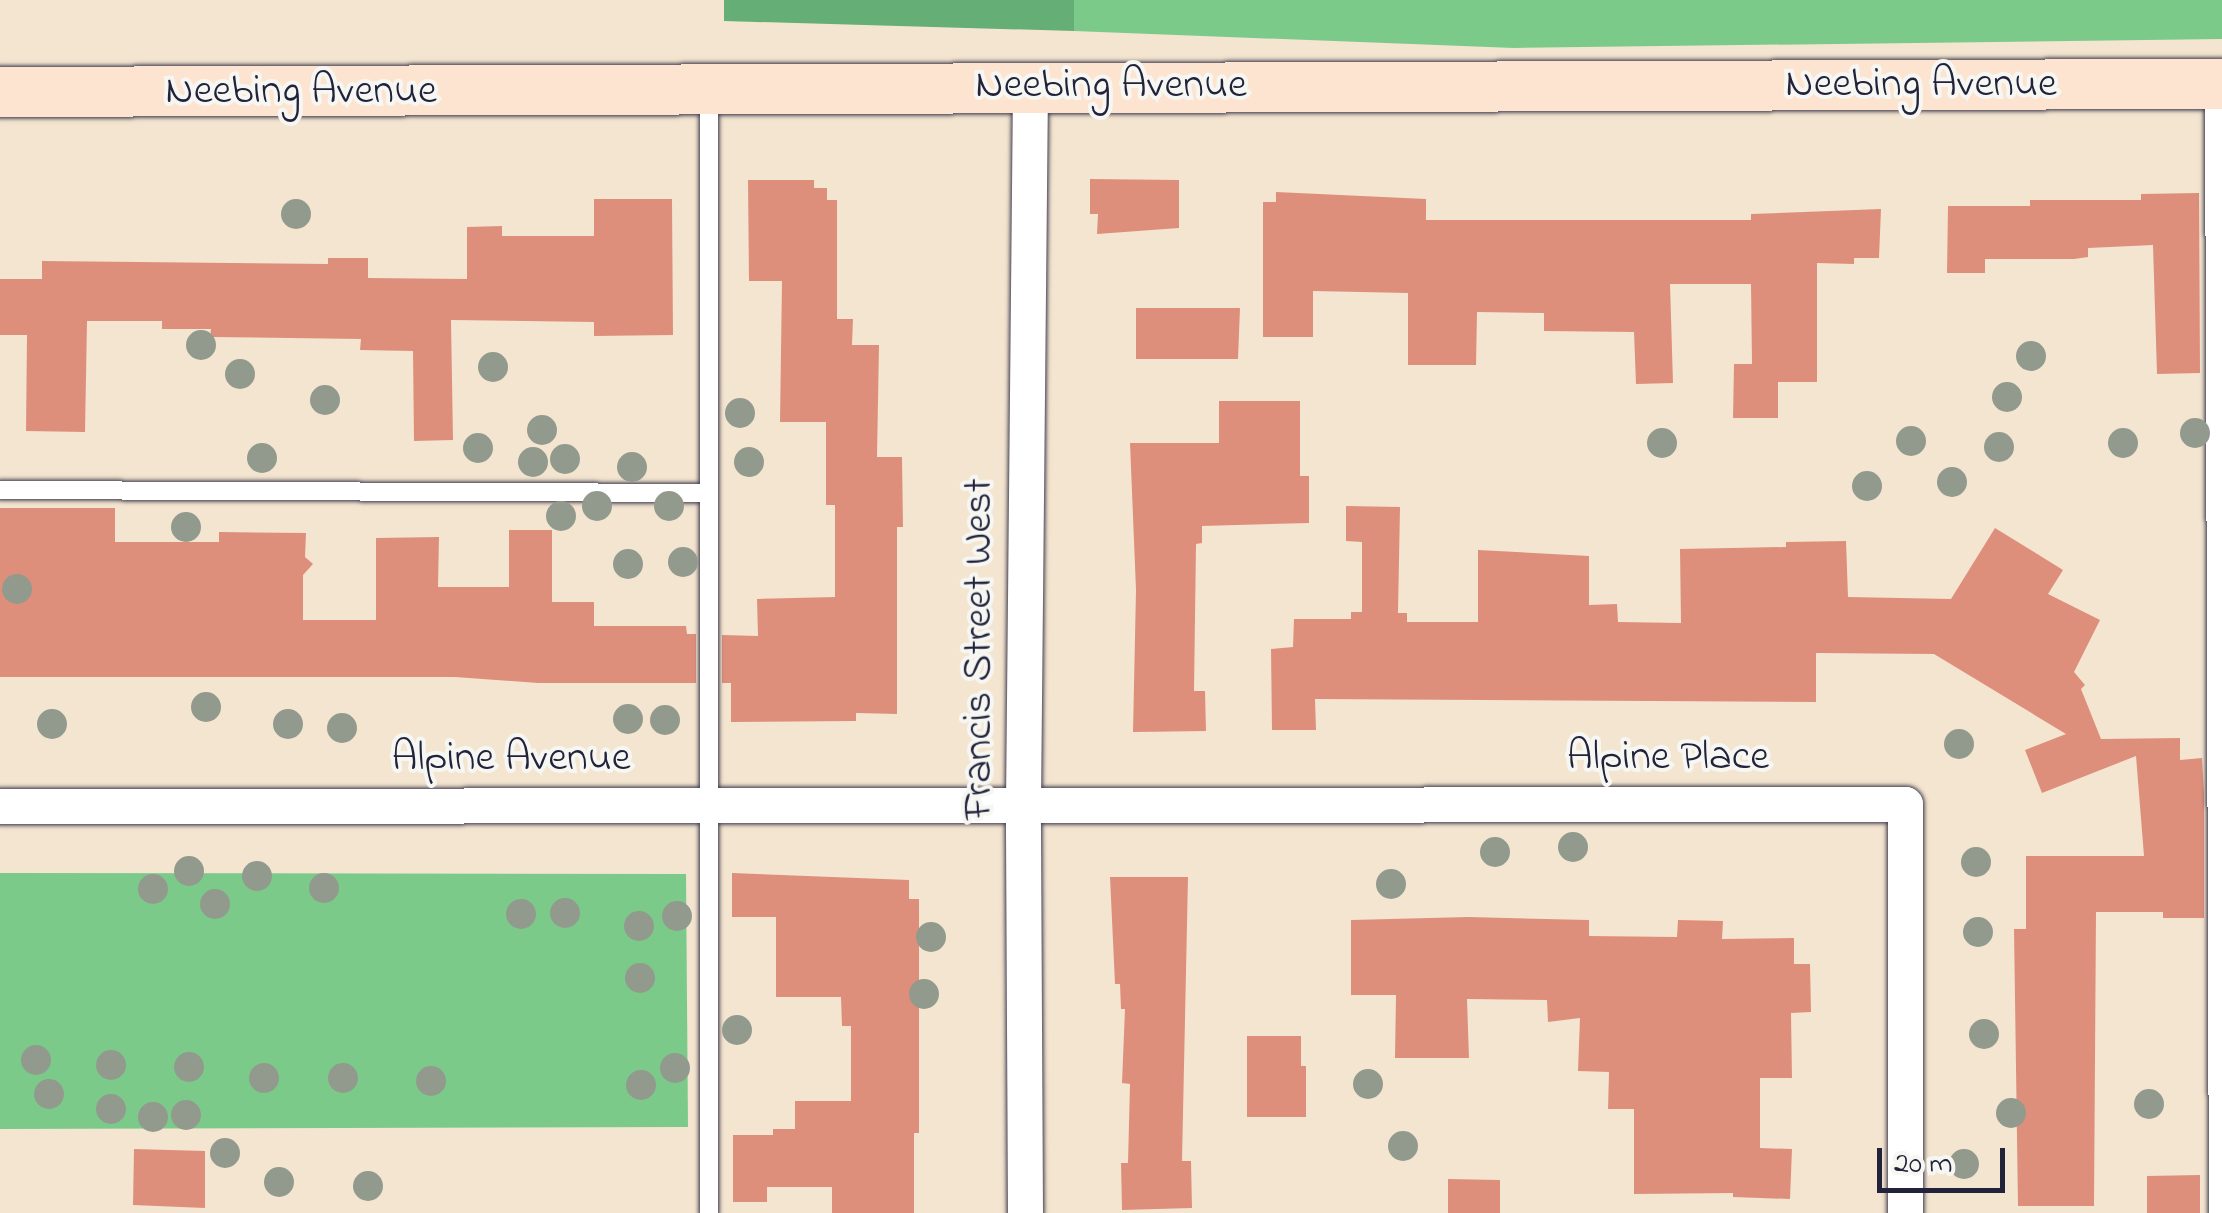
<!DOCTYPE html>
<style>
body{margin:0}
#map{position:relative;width:2222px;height:1213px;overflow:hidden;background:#f4e5d0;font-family:"Indie Flower",sans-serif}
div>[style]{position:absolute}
.green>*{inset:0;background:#7cca8a}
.forest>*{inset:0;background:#65ae76}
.building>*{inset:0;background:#de8f7b}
.roads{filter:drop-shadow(0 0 2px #423f51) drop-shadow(0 0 2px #423f51)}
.lane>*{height:18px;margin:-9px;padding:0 9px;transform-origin:9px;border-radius:9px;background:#fff}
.street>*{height:35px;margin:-17.5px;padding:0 17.5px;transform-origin:17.5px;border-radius:17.5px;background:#fff}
.secondary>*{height:50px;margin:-25px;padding:0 25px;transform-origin:25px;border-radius:25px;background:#fde4d1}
.trees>*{width:30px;height:30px;margin:-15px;border-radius:50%;background:#929a8d}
span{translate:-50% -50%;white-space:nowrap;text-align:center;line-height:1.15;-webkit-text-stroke:8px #f6f6f2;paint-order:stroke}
.street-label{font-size:42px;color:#22223b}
.scale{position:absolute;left:1877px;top:1148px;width:128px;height:45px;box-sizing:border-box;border:5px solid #22223b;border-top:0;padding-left:12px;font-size:30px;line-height:35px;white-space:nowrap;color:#22223b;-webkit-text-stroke:8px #f6f6f2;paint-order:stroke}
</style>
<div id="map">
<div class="green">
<div style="clip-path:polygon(1074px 0,2222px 0,2222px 39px,1514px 48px,1074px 31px)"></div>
<div style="clip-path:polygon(0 873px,686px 874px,688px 1127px,0 1129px)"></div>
</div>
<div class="forest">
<div style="clip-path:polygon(724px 0,1074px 0,1074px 31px,724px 21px)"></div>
</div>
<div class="building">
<div style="clip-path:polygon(1090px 179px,1179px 180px,1179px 228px,1097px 234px,1098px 214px,1090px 214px)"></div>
<div style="clip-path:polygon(748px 180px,814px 180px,814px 188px,827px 188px,827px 200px,837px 200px,837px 319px,853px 319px,852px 345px,879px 345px,877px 457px,902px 457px,903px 527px,897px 527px,897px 714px,856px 713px,856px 721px,731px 722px,731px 683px,722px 683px,722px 635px,758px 636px,757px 599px,835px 597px,835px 505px,826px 505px,826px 422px,780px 422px,782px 281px,749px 281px)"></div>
<div style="clip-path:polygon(1276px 192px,1426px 199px,1426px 220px,1751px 220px,1751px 214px,1881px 209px,1879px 258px,1854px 258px,1854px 264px,1817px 263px,1817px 382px,1778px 382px,1778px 418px,1733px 418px,1734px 364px,1752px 364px,1751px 284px,1670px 284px,1673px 383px,1636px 384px,1634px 332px,1544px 331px,1544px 313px,1477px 312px,1476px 365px,1408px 365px,1408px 293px,1313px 291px,1313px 337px,1263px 337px,1263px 202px,1276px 202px)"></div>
<div style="clip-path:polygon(2199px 193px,2200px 373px,2157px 374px,2153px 245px,2088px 248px,2088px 257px,2074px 259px,1985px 259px,1985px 273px,1947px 273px,1948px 206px,2030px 206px,2030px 200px,2141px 200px,2141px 194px)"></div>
<div style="clip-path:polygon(594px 199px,672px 199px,673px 335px,594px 336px,594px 322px,451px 320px,453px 440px,414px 441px,413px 351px,360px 350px,361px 339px,210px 337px,211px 329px,162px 329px,162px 321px,87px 321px,85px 432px,26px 431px,27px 335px,0 335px,0 279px,42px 279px,42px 261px,328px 264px,328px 258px,368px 258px,368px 278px,467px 279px,467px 227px,502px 226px,502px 236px,594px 236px)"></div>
<div style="clip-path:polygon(1136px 308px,1240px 308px,1238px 359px,1136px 359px)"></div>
<div style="clip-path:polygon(1219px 401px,1300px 401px,1300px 476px,1309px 476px,1309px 523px,1202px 526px,1202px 543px,1196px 544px,1194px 691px,1205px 691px,1206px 731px,1133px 732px,1136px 590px,1130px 443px,1219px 443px)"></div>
<div style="clip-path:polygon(1346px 506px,1400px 507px,1398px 613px,1407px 613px,1407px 622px,1478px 622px,1478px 550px,1589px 556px,1589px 605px,1617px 604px,1618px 622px,1681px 623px,1680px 549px,1786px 547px,1786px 542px,1846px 541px,1848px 597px,1951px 599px,1995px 528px,2063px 570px,2048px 594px,2100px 620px,2074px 672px,2085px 685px,2081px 689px,2101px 739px,2180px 738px,2180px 760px,2202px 758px,2204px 793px,2204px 918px,2163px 918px,2163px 912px,2096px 912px,2094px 1206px,2018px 1206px,2014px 929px,2026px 929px,2026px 856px,2144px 856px,2136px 756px,2042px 793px,2025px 750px,2066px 734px,1934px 654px,1816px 653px,1816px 702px,1315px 699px,1316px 730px,1272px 730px,1271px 649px,1293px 647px,1294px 619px,1351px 619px,1351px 612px,1362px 612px,1362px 542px,1346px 541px)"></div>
<div style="clip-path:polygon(0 508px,115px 508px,115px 542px,219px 542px,219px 532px,306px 533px,305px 557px,313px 564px,303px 575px,303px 620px,376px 620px,376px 538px,439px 537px,438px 587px,509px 587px,509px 530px,552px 530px,552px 602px,594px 602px,594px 626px,686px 626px,687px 634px,696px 634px,696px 683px,538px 683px,455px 677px,0 677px)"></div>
<div style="clip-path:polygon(732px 873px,909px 880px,909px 899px,919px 899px,919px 1133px,914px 1133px,914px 1213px,832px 1213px,832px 1187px,767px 1187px,767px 1202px,733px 1202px,733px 1135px,773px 1135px,773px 1129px,795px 1129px,795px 1101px,851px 1101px,851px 1026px,842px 1026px,841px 997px,776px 997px,776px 917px,732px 917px)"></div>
<div style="clip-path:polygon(1110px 877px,1188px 877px,1182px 1161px,1191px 1161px,1192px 1208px,1122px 1210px,1121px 1163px,1128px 1163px,1130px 1084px,1122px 1083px,1125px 1009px,1121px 1009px,1120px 984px,1115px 984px)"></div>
<div style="clip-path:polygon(1469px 917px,1589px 920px,1589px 936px,1677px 937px,1678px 920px,1723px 921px,1722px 939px,1794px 938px,1794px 964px,1810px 964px,1811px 1012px,1791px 1013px,1792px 1078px,1760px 1078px,1760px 1148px,1792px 1149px,1790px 1199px,1733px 1197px,1733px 1193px,1634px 1194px,1634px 1109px,1608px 1109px,1609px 1072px,1578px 1071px,1580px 1018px,1548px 1022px,1547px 1000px,1467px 999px,1469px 1058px,1395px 1058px,1396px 995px,1351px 995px,1351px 920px)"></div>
<div style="clip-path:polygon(1247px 1036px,1301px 1036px,1301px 1066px,1306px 1066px,1306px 1117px,1247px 1117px)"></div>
<div style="clip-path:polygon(134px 1149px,205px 1151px,205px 1208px,133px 1205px)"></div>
<div style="clip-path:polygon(2200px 1175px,2200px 1213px,2147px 1213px,2147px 1176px)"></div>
<div style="clip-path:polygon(1448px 1179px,1500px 1180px,1500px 1213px,1448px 1213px)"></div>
</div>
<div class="roads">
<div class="lane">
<div style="left:2214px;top:89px;width:1124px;rotate:89.8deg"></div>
<div style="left:0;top:490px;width:708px;rotate:0.24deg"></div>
<div style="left:709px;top:1213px;width:1122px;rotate:-90deg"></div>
</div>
<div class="street">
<div style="left:0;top:806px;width:1905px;rotate:-0.06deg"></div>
<div style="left:1905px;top:804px;width:409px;rotate:90deg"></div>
<div style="left:1025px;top:1213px;width:410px;rotate:-90.3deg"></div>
<div style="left:1023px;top:803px;width:718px;rotate:-89.44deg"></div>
</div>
<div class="secondary">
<div style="left:0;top:92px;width:2222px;rotate:-0.21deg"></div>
</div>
</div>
<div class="trees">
<div style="left:296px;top:214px"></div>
<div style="left:201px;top:345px"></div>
<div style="left:2031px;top:356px"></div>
<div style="left:493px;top:367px"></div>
<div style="left:240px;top:374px"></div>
<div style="left:2007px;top:397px"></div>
<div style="left:325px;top:400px"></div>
<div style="left:740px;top:413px"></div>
<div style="left:542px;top:430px"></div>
<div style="left:2195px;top:433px"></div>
<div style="left:1911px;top:441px"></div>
<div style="left:1662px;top:443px"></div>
<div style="left:2123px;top:443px"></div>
<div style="left:1999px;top:447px"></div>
<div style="left:478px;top:448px"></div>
<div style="left:262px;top:458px"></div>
<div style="left:565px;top:459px"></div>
<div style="left:533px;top:462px"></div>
<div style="left:749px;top:462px"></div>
<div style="left:632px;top:467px"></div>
<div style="left:1952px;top:482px"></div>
<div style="left:1867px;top:486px"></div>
<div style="left:597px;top:506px"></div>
<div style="left:669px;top:506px"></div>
<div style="left:561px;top:516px"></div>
<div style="left:186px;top:527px"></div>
<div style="left:683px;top:562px"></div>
<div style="left:628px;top:564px"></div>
<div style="left:17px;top:589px"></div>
<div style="left:206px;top:707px"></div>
<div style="left:628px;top:719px"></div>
<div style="left:665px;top:720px"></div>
<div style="left:52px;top:724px"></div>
<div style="left:288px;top:724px"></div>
<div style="left:342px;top:728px"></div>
<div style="left:1959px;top:744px"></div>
<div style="left:1573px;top:847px"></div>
<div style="left:1495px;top:852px"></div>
<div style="left:1976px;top:862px"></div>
<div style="left:189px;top:871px"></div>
<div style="left:257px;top:876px"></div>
<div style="left:1391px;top:884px"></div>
<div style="left:324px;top:888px"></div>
<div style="left:153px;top:889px"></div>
<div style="left:215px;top:904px"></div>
<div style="left:565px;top:913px"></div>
<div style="left:521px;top:914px"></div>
<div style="left:677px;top:916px"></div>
<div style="left:639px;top:926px"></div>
<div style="left:1978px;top:932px"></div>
<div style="left:931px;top:937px"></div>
<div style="left:640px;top:978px"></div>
<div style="left:924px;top:994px"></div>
<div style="left:737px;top:1030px"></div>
<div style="left:1984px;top:1034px"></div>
<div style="left:36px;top:1060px"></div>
<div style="left:111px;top:1065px"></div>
<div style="left:189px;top:1067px"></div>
<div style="left:675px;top:1068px"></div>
<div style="left:264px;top:1078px"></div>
<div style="left:343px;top:1078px"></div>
<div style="left:431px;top:1081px"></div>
<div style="left:1368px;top:1084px"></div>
<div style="left:641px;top:1085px"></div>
<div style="left:49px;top:1094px"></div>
<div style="left:2149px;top:1104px"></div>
<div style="left:111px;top:1109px"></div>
<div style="left:2011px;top:1113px"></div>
<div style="left:186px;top:1115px"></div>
<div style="left:153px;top:1117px"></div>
<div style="left:1403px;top:1146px"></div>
<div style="left:225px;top:1153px"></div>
<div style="left:1964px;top:1164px"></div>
<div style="left:279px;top:1182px"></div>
<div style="left:368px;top:1186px"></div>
</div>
<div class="street-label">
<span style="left:1921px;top:85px">Neebing Avenue</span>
<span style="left:1111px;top:86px">Neebing Avenue</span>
<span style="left:301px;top:92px">Neebing Avenue</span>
<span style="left:980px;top:649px;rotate:-90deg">Francis Street West</span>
<span style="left:1668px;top:758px">Alpine Place</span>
<span style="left:511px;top:759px">Alpine Avenue</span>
</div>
<div class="scale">20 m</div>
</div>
